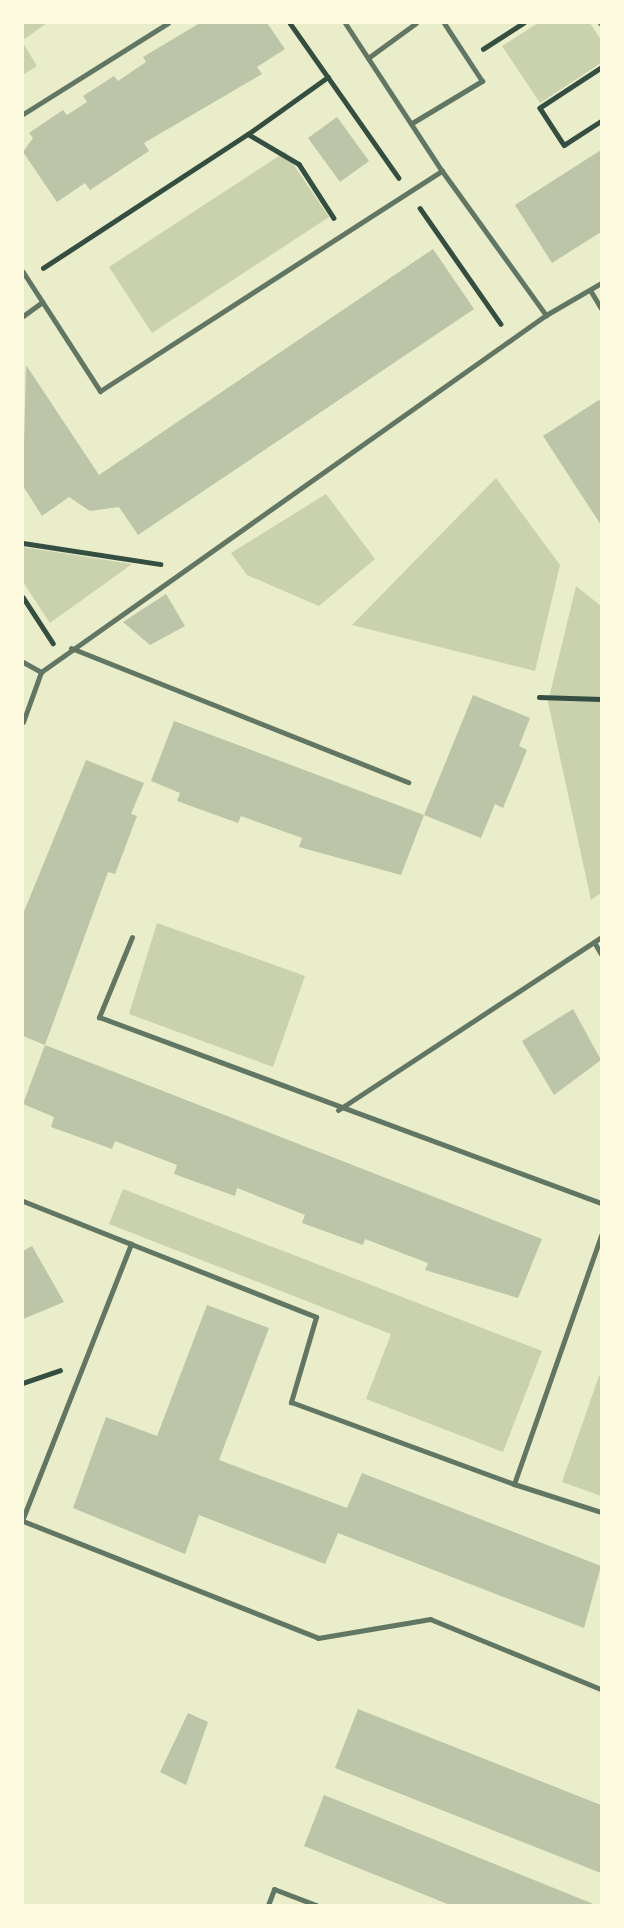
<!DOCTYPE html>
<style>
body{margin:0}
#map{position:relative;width:624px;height:1928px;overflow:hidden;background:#e9edc9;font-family:Barlow,sans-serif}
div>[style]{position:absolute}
.green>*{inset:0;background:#cad2ad}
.building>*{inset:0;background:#bcc5a7}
.path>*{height:4.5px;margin:-2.25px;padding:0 2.25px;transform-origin:2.25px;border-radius:2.25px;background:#344e41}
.service>*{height:5px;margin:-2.5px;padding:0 2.5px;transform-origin:2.5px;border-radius:2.5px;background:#617663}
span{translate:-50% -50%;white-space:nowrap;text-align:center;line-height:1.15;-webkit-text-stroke:5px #fefae0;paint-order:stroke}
.frame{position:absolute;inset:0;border:24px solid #fefae0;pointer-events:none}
</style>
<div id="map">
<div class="green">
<div style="clip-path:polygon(23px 23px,47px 23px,23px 40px)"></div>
<div style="clip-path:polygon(538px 23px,590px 23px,601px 40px,601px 63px,540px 103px,502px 46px)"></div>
<div style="clip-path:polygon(23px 43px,37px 66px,23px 75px)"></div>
<div style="clip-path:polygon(285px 152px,329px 217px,152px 333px,109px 267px)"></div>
<div style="clip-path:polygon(496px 478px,560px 565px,535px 671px,352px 625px)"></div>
<div style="clip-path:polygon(326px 494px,375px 559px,319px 606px,247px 575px,231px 553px)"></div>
<div style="clip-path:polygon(23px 547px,132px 564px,50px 623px,23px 582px)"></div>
<div style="clip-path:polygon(576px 586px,601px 606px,601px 893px,591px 900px,548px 702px)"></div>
<div style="clip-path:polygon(157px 923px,305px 976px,273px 1067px,129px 1014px)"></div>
<div style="clip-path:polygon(123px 1189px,542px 1351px,503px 1452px,366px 1399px,391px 1334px,109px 1224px)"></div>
<div style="clip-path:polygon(599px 1376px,601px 1377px,601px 1496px,562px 1482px)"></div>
</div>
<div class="building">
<div style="clip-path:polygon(200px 23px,267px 23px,285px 49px,257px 67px,262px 74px,144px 143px,149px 151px,90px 190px,85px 183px,57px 202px,23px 152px,33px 138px,29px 133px,63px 110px,67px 115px,87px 102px,83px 96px,114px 76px,118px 81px,146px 62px,143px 57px)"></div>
<div style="clip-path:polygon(337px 117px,369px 161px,340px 182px,308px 138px)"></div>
<div style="clip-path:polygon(601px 150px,601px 232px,552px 263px,515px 205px)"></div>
<div style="clip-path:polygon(433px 249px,474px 309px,138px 535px,119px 507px,90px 511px,69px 497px,42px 516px,23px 486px,26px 365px,99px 475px)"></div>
<div style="clip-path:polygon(599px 400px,601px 403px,601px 525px,543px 436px)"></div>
<div style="clip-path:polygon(166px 594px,185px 626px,150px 645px,123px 622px)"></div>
<div style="clip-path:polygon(473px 695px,530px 718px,519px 746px,527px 750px,503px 808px,495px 804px,481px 838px,424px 815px)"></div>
<div style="clip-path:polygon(174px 721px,424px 815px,401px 875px,299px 847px,302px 838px,241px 816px,238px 823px,177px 801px,180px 793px,151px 781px)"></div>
<div style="clip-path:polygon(86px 760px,144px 783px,131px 814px,137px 816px,115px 874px,108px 872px,45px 1045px,23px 1036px,23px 914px)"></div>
<div style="clip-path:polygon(573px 1009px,601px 1060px,554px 1095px,522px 1041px)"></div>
<div style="clip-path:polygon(45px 1045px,542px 1239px,518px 1298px,425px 1270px,428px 1263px,365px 1239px,363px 1245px,302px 1223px,305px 1215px,237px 1188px,235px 1196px,174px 1174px,177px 1165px,115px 1141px,112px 1149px,51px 1127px,54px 1117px,23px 1104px)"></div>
<div style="clip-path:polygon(32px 1246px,64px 1302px,23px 1319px,23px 1251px)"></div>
<div style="clip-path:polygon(207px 1305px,269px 1328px,219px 1460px,347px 1508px,362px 1473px,601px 1566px,584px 1628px,338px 1533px,325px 1564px,199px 1515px,185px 1554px,73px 1508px,106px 1417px,157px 1436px)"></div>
<div style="clip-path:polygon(358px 1709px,601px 1805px,601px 1873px,335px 1768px)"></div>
<div style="clip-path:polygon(188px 1713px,208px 1722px,186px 1785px,160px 1772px)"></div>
<div style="clip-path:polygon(324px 1795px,596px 1905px,450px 1905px,304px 1846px)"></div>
</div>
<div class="path">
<div style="left:290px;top:23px;width:189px;rotate:54.9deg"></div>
<div style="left:483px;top:49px;width:48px;rotate:-33deg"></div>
<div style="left:601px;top:68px;width:73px;rotate:146.7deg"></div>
<div style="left:540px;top:108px;width:44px;rotate:57deg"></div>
<div style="left:564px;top:145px;width:44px;rotate:-33deg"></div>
<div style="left:248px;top:134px;width:98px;rotate:-35.5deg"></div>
<div style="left:420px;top:208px;width:141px;rotate:55.1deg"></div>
<div style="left:43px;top:268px;width:245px;rotate:-33.2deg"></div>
<div style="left:248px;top:134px;width:59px;rotate:30.5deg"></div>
<div style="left:299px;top:164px;width:64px;rotate:57.1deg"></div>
<div style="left:23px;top:543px;width:139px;rotate:8.7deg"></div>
<div style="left:23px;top:597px;width:55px;rotate:56.9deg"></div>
<div style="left:539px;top:697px;width:62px;rotate:1.8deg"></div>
<div style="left:23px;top:1383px;width:39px;rotate:-19deg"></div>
</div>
<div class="service">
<div style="left:345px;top:23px;width:177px;rotate:56.8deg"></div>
<div style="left:600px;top:23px;width:1px;rotate:45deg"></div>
<div style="left:368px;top:58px;width:59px;rotate:-36.1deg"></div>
<div style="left:23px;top:114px;width:171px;rotate:-32.1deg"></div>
<div style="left:412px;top:123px;width:82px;rotate:-31deg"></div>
<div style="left:482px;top:81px;width:69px;rotate:-123.2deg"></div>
<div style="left:23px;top:272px;width:142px;rotate:57.1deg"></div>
<div style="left:100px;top:391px;width:407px;rotate:-32.8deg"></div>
<div style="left:442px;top:171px;width:178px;rotate:54.2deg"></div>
<div style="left:590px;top:290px;width:21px;rotate:59deg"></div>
<div style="left:23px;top:316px;width:24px;rotate:-36deg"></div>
<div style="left:71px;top:648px;width:363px;rotate:21.7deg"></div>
<div style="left:23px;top:662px;width:21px;rotate:29deg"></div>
<div style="left:41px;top:672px;width:618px;rotate:-35.26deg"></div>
<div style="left:546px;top:315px;width:64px;rotate:-30.2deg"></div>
<div style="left:23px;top:722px;width:53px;rotate:-70.2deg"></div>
<div style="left:132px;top:937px;width:87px;rotate:112.4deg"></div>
<div style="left:99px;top:1017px;width:535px;rotate:20.33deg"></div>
<div style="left:594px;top:942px;width:14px;rotate:60deg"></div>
<div style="left:338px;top:1110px;width:315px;rotate:-33.3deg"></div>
<div style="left:23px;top:1201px;width:116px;rotate:21.7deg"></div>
<div style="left:514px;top:1484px;width:91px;rotate:17.8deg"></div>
<div style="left:23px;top:1518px;width:295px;rotate:-68.5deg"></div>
<div style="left:131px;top:1244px;width:199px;rotate:21.5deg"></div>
<div style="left:316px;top:1317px;width:89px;rotate:106.4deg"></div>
<div style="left:291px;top:1402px;width:238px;rotate:20.2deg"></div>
<div style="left:514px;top:1484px;width:264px;rotate:-70.7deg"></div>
<div style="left:23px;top:1521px;width:317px;rotate:21.6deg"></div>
<div style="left:318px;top:1638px;width:114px;rotate:-9.6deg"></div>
<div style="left:430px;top:1619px;width:185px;rotate:22.3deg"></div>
<div style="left:268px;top:1905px;width:17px;rotate:-69deg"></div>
<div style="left:274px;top:1889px;width:45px;rotate:20.9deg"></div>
</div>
<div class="frame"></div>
</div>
